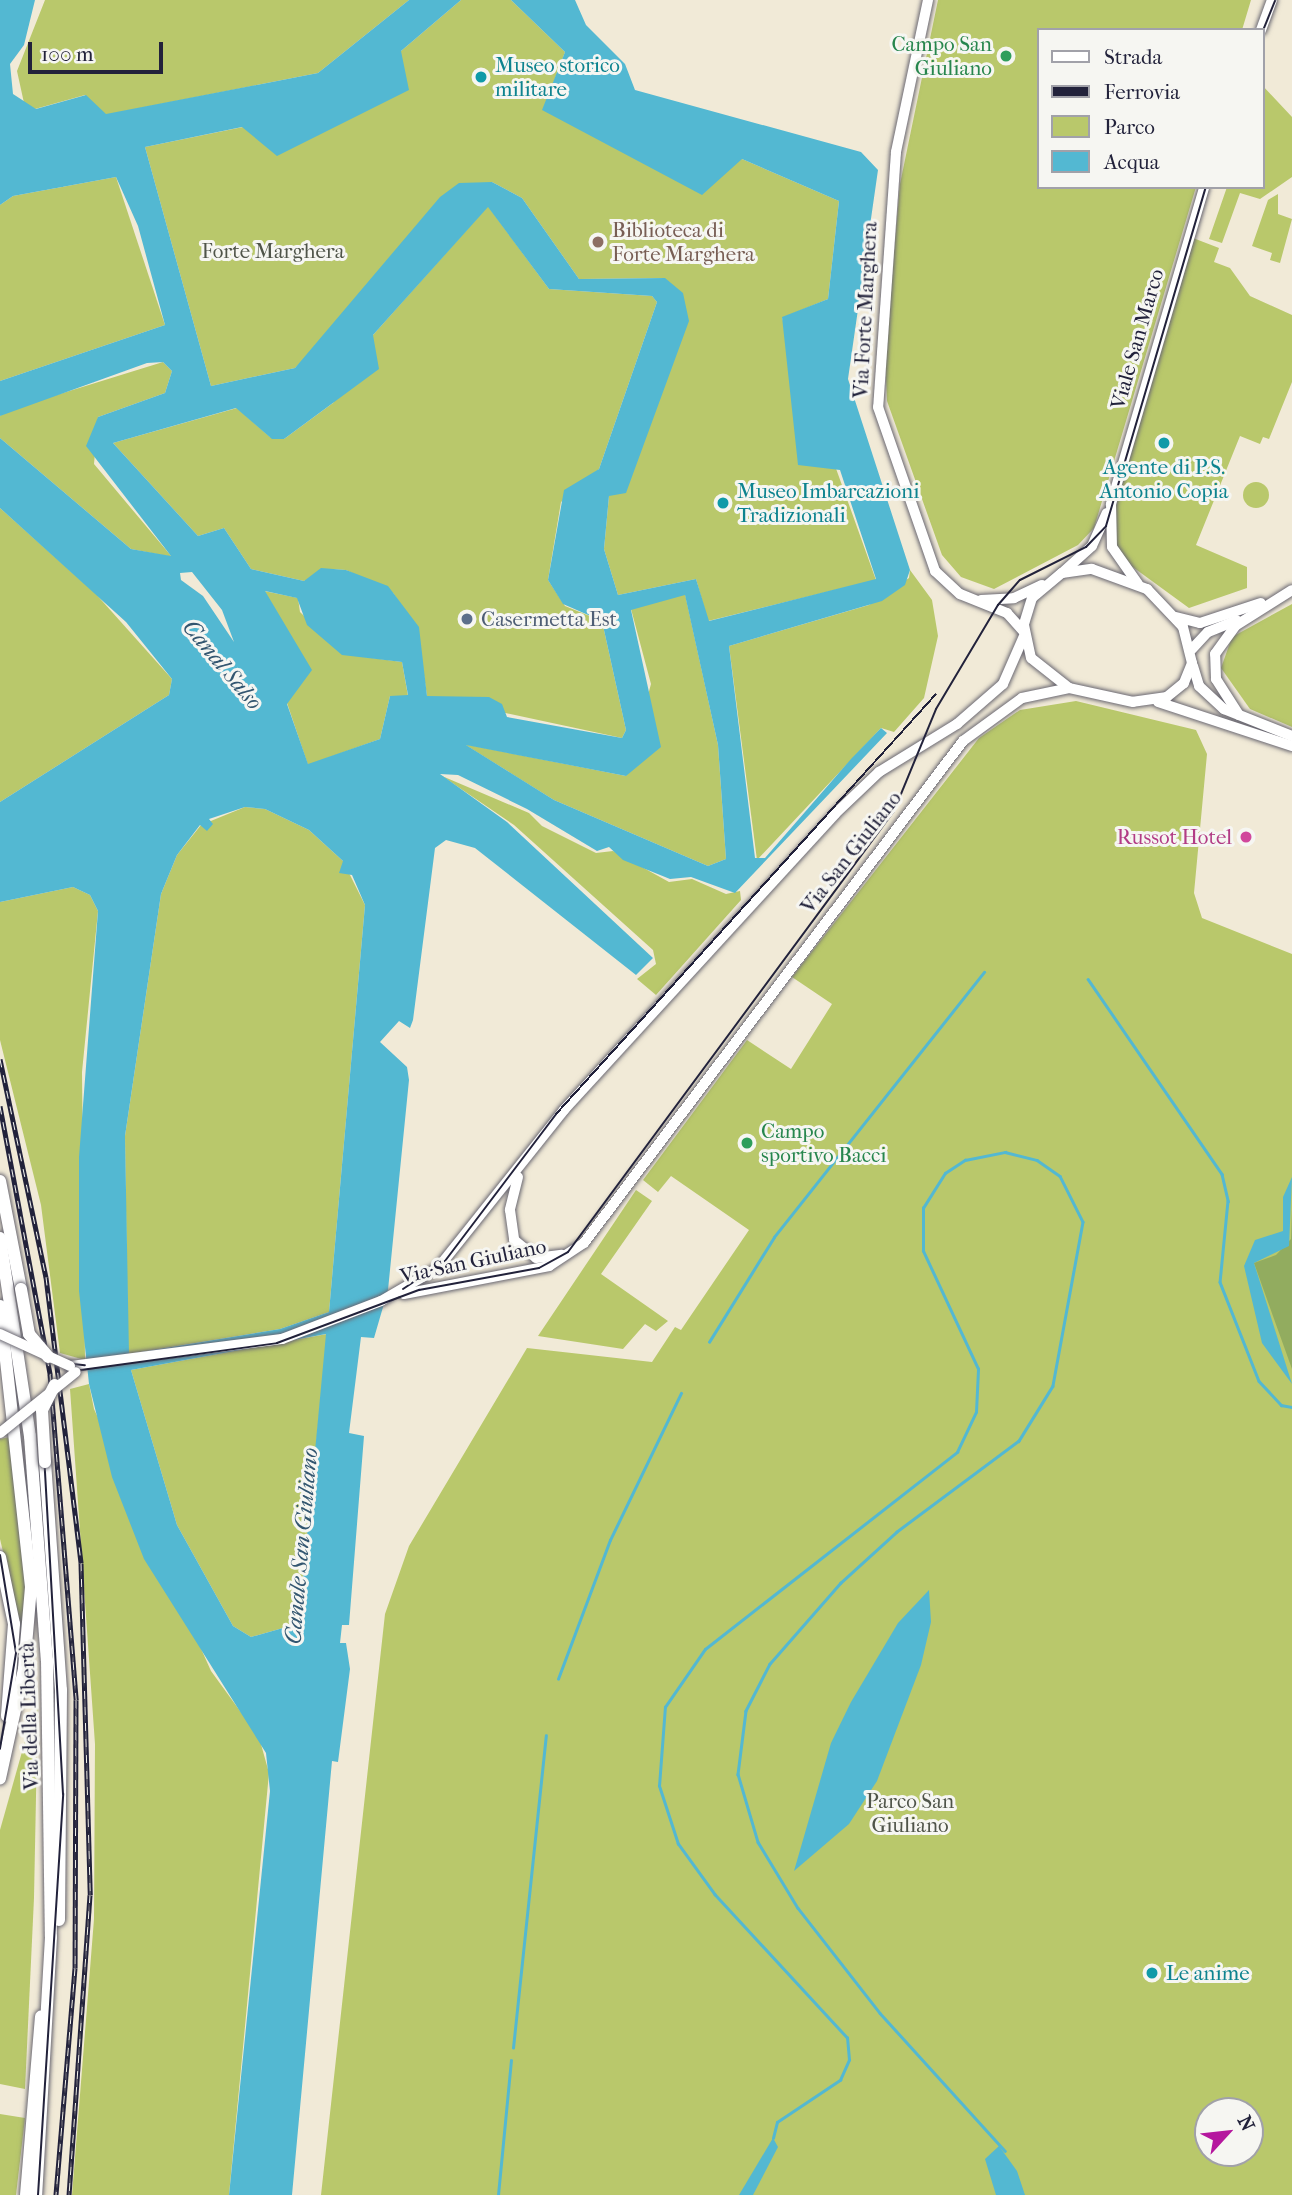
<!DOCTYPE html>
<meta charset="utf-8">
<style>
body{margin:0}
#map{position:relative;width:1292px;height:2195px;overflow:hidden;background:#f1ead7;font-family:"IM FELL French Canon",serif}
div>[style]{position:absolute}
.green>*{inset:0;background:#b9c86b}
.round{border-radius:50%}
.forest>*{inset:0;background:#92ac5f}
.water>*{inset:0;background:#53b8d2}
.stream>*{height:2.5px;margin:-1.25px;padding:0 1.25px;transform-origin:1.25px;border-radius:1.25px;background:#53b8d2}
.roads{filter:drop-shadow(0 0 2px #6a6872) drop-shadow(0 0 2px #6a6872)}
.secondary>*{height:10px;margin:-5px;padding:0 5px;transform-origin:5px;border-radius:5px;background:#fff}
.primary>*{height:10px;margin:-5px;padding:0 5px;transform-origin:5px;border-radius:5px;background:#fff}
.highway>*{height:12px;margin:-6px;padding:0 6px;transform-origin:6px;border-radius:6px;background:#fff}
.tram>*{height:2px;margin:-1px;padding:0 1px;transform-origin:1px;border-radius:1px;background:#22223b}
.rail>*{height:5px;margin-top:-2.5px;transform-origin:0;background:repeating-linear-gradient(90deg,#f6f6f2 0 8px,#22223b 0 16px);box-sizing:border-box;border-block:2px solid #22223b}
.bridges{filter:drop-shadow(0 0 2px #6a6872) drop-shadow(0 0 2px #6a6872)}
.primary-bridge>*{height:10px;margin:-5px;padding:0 5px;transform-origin:5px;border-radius:5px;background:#fff}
.highway-bridge>*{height:12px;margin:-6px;padding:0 6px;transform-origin:6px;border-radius:6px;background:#fff}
.dots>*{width:19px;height:19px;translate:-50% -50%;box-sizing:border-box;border:4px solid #f6f6f2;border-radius:50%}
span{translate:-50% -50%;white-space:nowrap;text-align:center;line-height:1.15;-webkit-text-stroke:6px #f6f6f2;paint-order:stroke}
.leisure-label{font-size:21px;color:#27864d}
.right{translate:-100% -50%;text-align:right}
.left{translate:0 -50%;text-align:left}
.culture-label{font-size:21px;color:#0d838f}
.education-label{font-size:21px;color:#785e54}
.park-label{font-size:21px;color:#4f5449}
.street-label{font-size:21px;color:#22223b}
.service-label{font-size:21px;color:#4e5e75}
.hotel-label{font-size:21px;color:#b23c85}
.water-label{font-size:23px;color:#335670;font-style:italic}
.legend{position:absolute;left:1037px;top:28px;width:228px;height:161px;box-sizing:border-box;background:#f6f6f2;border:2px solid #a1a1a9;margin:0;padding:9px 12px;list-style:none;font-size:21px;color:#22223b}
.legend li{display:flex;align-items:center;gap:14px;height:35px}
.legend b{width:35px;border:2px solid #a1a1a9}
.north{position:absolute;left:1194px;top:2097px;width:70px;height:70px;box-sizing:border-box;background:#f6f6f2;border:2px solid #a1a1a9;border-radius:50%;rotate:63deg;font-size:19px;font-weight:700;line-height:28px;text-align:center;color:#22223b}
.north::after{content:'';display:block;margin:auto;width:24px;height:32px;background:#b5179e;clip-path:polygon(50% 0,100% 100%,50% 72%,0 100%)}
.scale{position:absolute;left:28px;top:42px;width:135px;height:32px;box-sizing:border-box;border:4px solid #22223b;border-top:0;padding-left:9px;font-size:21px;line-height:24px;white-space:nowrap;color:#22223b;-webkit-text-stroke:5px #f6f6f2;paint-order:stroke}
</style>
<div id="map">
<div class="green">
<div style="clip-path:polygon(45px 0,409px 0,318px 73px,105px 115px,85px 95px,35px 109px,24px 103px,17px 71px)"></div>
<div style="clip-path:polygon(461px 0,511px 0,565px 52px,543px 110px,742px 159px,839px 201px,828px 299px,782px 318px,876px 580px,708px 621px,696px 579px,618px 595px,604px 549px,609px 496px,665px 278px,579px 279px,522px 198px,492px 182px,295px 368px,211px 386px,145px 147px,243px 127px,401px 51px)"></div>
<div style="clip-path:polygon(938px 0,1251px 0,1242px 30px,1038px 30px,1038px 187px,1196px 187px,1094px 528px,1078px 545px,994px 589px,961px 577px,942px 555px,887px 401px,885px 356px,900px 184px)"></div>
<div style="clip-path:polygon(1262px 85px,1292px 117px,1292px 177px,1260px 199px,1240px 193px,1222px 243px,1209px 239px,1227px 187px,1262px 187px)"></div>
<div style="clip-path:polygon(116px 177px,165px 325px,0 381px,0 205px,13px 196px)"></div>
<div style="clip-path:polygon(1278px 194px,1278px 214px,1292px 219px,1280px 263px,1270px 260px,1272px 253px,1252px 246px,1268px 200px)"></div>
<div style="clip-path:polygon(488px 206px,549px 289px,652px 296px,657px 302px,599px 469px,561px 502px,548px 580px,565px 606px,602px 621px,626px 730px,622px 738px,427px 696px,417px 627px,393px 593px,346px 570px,331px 569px,304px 581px,251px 569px,224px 528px,198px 536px,113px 443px,237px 408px,270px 437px,284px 439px,333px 403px,373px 335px)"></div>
<div style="clip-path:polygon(1193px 238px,1219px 248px,1214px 262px,1230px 268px,1250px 296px,1292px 315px,1292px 382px,1269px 439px,1263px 437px,1260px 444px,1240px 436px,1196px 545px,1247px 567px,1247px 588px,1189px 608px,1130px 565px,1115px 544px,1112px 520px)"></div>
<div style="clip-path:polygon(163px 362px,172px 371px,165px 393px,98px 417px,94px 464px,172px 557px,131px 549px,0 438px,0 416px,8px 410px)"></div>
<div class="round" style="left:1243px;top:482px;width:26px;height:26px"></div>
<div style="clip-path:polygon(0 508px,95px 593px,172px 679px,169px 695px,0 802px)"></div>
<div style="clip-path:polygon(910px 570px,932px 600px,938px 636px,924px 698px,894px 732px,881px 728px,757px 860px,729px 646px,869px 605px,909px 578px)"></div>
<div style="clip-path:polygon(264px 591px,298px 598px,300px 612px,343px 654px,402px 662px,408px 696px,390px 696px,380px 739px,308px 765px,287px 703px)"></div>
<div style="clip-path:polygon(685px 594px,718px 745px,726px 859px,708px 866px,554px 800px,464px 744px,626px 776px,651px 684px,631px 609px)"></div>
<div style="clip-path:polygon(1292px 604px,1292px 727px,1250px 709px,1221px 668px,1232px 637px)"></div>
<div style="clip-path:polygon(evenodd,1076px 701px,1196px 730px,1207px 754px,1194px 893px,1202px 918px,1292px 954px,1292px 2195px,321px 2195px,385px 1614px,409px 1546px,527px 1348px,652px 1362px,675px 1327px,681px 1330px,749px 1230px,671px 1176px,658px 1192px,643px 1180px,747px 1040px,791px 1069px,832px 1004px,792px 977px,979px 738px,1020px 710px,1076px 701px,1208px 2111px,1250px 2111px,1250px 2153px,1208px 2153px,1208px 2111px)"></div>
<div style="clip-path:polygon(442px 776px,529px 813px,542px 826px,596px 853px,613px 851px,669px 882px,692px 879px,726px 894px,740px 891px,741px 900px,656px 995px,637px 979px,656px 964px,653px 950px,514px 825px)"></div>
<div style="clip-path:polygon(245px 807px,265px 809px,309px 830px,343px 861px,365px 905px,329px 1312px,280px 1329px,128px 1354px,125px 1136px,161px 894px,177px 855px,201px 825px)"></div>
<div style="clip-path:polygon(73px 887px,90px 895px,98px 911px,82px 1072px,85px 1360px,60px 1353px,41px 1205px,0 1040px,0 902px)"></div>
<div style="clip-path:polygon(636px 1190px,652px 1201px,601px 1274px,668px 1321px,656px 1331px,645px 1324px,623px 1349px,538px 1336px)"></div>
<div style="clip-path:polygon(327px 1334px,301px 1600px,290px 1626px,251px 1637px,233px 1626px,177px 1525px,131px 1370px)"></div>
<div style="clip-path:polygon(89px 1384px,94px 1409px,211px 1671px,259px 1737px,269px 1773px,229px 2195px,72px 2195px,94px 1919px,95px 1744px,70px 1389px)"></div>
<div style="clip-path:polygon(10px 1437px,26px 1580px,22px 1631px,0 1539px,0 1439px)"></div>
<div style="clip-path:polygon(38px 1695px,34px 1898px,25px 2089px,0 2084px,0 1830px)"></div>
<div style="clip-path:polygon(0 2114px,25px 2118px,16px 2195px,0 2195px)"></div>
</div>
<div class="forest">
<div style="clip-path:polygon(1292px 1210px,1292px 1369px,1254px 1263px,1276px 1255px,1291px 1239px)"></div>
</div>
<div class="water">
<div style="clip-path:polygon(evenodd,0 0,35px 0,24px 45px,10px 64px,13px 94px,36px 109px,86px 95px,106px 114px,318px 73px,409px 0,461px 0,401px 51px,409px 90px,277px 156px,242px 127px,145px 147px,211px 386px,295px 368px,440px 197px,459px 183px,492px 182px,522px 198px,579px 279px,665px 278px,683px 293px,689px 321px,626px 493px,609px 496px,604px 549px,618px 595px,696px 579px,709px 621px,876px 579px,840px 470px,798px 465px,782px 317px,828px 299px,839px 201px,742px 159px,702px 195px,542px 110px,565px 52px,511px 0,575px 0,586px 25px,625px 64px,635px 90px,861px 152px,878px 170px,848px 379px,910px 570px,905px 585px,882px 601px,729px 646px,755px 858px,765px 858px,851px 759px,881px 728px,887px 733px,735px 893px,691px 877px,670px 879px,623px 860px,609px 847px,597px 851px,527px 809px,458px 775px,440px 774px,507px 822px,653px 958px,636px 975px,475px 848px,446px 840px,435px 848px,413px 1020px,410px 1028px,399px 1021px,380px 1042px,407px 1067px,409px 1080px,388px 1290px,374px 1338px,361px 1337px,349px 1433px,364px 1436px,349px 1625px,342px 1625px,340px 1643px,346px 1643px,350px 1669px,338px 1762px,332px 1761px,292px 2195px,229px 2195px,270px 1791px,266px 1753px,144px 1559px,112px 1477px,89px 1384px,79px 1291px,79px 1157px,98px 911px,90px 895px,73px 887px,0 902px,0 802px,169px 695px,172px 679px,126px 622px,0 508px,0 438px,131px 549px,171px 556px,86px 446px,98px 417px,165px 393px,172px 371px,163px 362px,147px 363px,0 416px,0 381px,165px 325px,138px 226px,116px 177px,13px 196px,0 205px,0 0,488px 207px,549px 289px,652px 296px,657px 302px,599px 469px,564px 490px,548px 580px,563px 604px,602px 621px,626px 730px,622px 738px,507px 717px,502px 704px,489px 697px,427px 696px,419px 627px,388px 586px,346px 570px,321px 568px,304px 581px,251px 569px,224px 528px,198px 536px,113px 443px,236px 408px,272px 439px,284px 439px,379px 369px,373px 335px,488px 207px,0 0,192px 572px,222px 610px,234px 642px,203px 596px,181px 580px,180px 573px,192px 572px,0 0,265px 591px,297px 598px,307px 625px,342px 655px,402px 662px,408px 695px,390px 696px,380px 739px,308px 764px,287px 704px,312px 670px,265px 591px,0 0,685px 595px,718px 745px,726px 859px,708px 866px,554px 800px,466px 745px,626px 776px,661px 747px,631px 610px,685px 595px,0 0,245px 807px,265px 809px,309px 830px,343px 861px,339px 873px,352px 875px,365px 905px,329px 1312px,280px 1329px,129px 1354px,125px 1136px,161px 894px,177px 855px,200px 825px,207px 831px,213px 824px,209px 819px,245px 807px,0 0,326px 1334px,301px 1600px,290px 1626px,251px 1637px,233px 1626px,177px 1525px,131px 1370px,326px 1334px)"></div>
<div style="clip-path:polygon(1292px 1177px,1289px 1246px,1254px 1263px,1292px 1384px,1262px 1343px,1244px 1266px,1255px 1240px,1283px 1231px,1283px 1197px)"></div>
<div style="clip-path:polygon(929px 1590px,931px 1622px,921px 1665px,877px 1781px,849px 1824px,794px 1871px,831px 1743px,851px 1702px,898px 1623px)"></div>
<div style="clip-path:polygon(773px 2138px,778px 2147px,753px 2195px,739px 2195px)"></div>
<div style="clip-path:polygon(999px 2146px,1017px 2171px,1025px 2195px,996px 2195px,985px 2159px)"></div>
</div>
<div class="stream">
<div style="left:1088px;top:979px;width:237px;rotate:55.5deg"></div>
<div style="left:1222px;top:1174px;width:28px;rotate:77deg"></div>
<div style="left:1228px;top:1201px;width:81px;rotate:95.6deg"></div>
<div style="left:1220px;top:1282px;width:106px;rotate:68.5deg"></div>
<div style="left:1259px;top:1381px;width:33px;rotate:47deg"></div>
<div style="left:1281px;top:1405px;width:11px;rotate:10deg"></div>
<div style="left:709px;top:1342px;width:123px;rotate:-58.2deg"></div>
<div style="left:774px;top:1237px;width:338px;rotate:-51.6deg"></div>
<div style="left:558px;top:1679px;width:148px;rotate:-69.5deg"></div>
<div style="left:610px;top:1540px;width:163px;rotate:-64.2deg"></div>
<div style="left:513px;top:2048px;width:314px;rotate:-84deg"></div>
<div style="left:773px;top:2138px;width:16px;rotate:-76deg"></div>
<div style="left:777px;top:2122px;width:76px;rotate:-33.7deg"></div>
<div style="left:840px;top:2080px;width:22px;rotate:-66deg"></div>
<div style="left:849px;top:2060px;width:22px;rotate:-95deg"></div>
<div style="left:847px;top:2038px;width:195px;rotate:-132.7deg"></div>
<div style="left:715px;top:1895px;width:63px;rotate:-126deg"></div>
<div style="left:678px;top:1844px;width:61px;rotate:-108.1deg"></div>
<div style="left:659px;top:1786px;width:79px;rotate:-85.7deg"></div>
<div style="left:665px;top:1707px;width:70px;rotate:-55.4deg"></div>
<div style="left:705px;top:1649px;width:320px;rotate:-38deg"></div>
<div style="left:957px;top:1452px;width:44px;rotate:-64.6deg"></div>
<div style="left:976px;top:1412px;width:43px;rotate:-87.3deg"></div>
<div style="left:978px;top:1369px;width:130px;rotate:-115deg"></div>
<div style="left:923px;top:1251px;width:43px;rotate:-90deg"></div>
<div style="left:923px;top:1208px;width:41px;rotate:-57.8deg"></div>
<div style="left:945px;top:1173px;width:24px;rotate:-33deg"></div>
<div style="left:965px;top:1160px;width:41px;rotate:-11.3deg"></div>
<div style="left:1005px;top:1152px;width:33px;rotate:14deg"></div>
<div style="left:1037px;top:1160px;width:28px;rotate:35deg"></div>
<div style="left:1060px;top:1176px;width:51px;rotate:63.4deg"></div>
<div style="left:1083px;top:1222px;width:167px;rotate:100.4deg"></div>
<div style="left:1053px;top:1386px;width:65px;rotate:121.7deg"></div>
<div style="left:1019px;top:1441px;width:152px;rotate:143.3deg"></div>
<div style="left:897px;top:1532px;width:76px;rotate:137.7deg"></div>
<div style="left:841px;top:1583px;width:108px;rotate:131.2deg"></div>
<div style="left:770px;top:1664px;width:53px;rotate:117.1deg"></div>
<div style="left:746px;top:1711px;width:64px;rotate:97.2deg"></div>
<div style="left:738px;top:1774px;width:71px;rotate:73.6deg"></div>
<div style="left:758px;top:1842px;width:77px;rotate:58.8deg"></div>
<div style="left:798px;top:1908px;width:133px;rotate:52deg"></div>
<div style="left:880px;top:2013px;width:186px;rotate:47.8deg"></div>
<div style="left:498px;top:2195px;width:135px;rotate:-84.5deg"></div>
</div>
<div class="roads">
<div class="secondary">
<div style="left:928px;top:0;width:155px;rotate:101.9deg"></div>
<div style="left:896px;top:152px;width:256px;rotate:94deg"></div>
<div style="left:878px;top:407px;width:174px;rotate:70.8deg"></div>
<div style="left:935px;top:571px;width:34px;rotate:43deg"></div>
<div style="left:960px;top:594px;width:51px;rotate:22deg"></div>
<div style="left:1007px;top:613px;width:25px;rotate:48deg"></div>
<div style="left:1261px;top:30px;width:32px;rotate:-70deg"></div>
<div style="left:1062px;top:573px;width:40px;rotate:-42deg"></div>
<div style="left:1092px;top:546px;width:36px;rotate:-66deg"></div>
<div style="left:1138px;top:584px;width:45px;rotate:-125.1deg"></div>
<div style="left:1112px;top:547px;width:43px;rotate:-91.3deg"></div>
<div style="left:1111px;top:504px;width:330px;rotate:-73.6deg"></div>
<div style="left:981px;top:600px;width:33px;rotate:-3deg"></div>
<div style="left:1014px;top:598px;width:31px;rotate:-25deg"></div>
<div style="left:1176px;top:617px;width:25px;rotate:14deg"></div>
<div style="left:1200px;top:623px;width:64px;rotate:-18.2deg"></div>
<div style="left:1192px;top:649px;width:23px;rotate:-47deg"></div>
<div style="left:1208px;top:632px;width:31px;rotate:-22deg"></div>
<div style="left:1239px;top:715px;width:43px;rotate:-122.6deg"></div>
<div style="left:1216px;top:679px;width:25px;rotate:-92deg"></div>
<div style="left:1215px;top:654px;width:34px;rotate:-54deg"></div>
<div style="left:1235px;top:626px;width:67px;rotate:-32.3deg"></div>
</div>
<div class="primary">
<div style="left:1092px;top:569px;width:59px;rotate:20deg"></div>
<div style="left:1147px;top:589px;width:52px;rotate:46.5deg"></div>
<div style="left:1183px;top:627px;width:37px;rotate:76deg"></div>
<div style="left:1192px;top:663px;width:22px;rotate:112deg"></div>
<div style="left:1184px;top:683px;width:22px;rotate:141deg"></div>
<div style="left:1167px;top:697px;width:34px;rotate:172deg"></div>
<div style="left:1133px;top:702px;width:66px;rotate:-167.7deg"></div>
<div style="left:1069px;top:688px;width:48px;rotate:-141.7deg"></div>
<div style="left:1031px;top:658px;width:35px;rotate:-102deg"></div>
<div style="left:1024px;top:624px;width:27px;rotate:-73deg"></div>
<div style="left:1032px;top:598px;width:39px;rotate:-40deg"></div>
<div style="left:1062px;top:573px;width:30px;rotate:-8deg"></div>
<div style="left:1193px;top:666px;width:21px;rotate:73deg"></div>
<div style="left:1199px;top:686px;width:34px;rotate:43deg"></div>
<div style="left:1224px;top:709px;width:73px;rotate:21.7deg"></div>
<div style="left:1158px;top:702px;width:141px;rotate:18.2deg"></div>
<div style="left:518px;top:1177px;width:34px;rotate:104deg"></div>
<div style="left:510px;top:1210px;width:30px;rotate:82deg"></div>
<div style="left:514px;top:1240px;width:28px;rotate:39deg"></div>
<div style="left:536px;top:1258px;width:26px;rotate:-7deg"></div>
<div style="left:404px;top:1294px;width:148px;rotate:-10.9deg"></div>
<div style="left:549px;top:1266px;width:42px;rotate:-33.3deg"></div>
<div style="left:584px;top:1243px;width:629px;rotate:-52.95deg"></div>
<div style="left:963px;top:741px;width:73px;rotate:-36.1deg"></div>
<div style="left:1022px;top:698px;width:48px;rotate:-12deg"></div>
<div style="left:70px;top:1366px;width:214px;rotate:-7.3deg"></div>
<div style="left:282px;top:1339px;width:106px;rotate:-21deg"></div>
<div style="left:381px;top:1301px;width:66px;rotate:-30.1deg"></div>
<div style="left:438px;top:1268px;width:202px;rotate:-51.4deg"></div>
<div style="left:564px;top:1110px;width:401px;rotate:-47.5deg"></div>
<div style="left:835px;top:814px;width:61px;rotate:-43.7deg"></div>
<div style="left:879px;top:772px;width:92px;rotate:-31.6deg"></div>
<div style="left:957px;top:724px;width:61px;rotate:-41deg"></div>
<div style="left:1003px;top:684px;width:52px;rotate:-66.4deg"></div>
</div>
<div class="highway">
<div style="left:0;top:1181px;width:110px;rotate:79deg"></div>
<div style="left:0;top:1238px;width:200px;rotate:81.4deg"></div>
<div style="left:30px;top:1436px;width:225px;rotate:85.7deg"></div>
<div style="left:47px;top:1660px;width:277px;rotate:89.2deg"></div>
<div style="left:51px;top:1937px;width:258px;rotate:93.3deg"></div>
<div style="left:0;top:1306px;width:283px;rotate:83.7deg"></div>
<div style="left:31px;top:1587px;width:82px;rotate:94.9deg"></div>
<div style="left:24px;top:1669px;width:112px;rotate:102.4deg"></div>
<div style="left:45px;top:1462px;width:229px;rotate:86deg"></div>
<div style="left:61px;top:1690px;width:230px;rotate:90.5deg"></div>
<div style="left:0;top:1557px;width:68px;rotate:78.2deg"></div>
<div style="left:14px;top:1624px;width:92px;rotate:94.4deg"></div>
<div style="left:26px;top:2195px;width:179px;rotate:-85.2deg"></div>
</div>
</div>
<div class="tram">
<div style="left:1262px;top:33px;width:35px;rotate:-68deg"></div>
<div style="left:403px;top:1289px;width:50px;rotate:-33.7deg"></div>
<div style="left:445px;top:1261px;width:184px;rotate:-52.9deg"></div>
<div style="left:556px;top:1114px;width:566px;rotate:-47.86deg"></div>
<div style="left:0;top:1335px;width:60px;rotate:26.6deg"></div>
<div style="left:54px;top:1362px;width:31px;rotate:6deg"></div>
<div style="left:0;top:1555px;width:99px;rotate:80.7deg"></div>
<div style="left:16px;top:1653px;width:97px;rotate:99.5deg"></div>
<div style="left:38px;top:2195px;width:402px;rotate:-86.4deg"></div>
<div style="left:63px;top:1794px;width:372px;rotate:-93.2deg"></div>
<div style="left:42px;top:1423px;width:30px;rotate:-76deg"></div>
<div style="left:49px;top:1394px;width:40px;rotate:-37deg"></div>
<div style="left:81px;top:1370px;width:198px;rotate:-7.8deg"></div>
<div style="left:277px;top:1343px;width:152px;rotate:-20.5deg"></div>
<div style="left:419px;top:1290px;width:122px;rotate:-10.4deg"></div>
<div style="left:539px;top:1268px;width:33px;rotate:-29deg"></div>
<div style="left:568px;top:1252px;width:548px;rotate:-53.53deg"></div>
<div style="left:894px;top:811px;width:110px;rotate:-67.6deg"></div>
<div style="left:936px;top:709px;width:121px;rotate:-59.2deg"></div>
<div style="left:998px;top:605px;width:33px;rotate:-49deg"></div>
<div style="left:1020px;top:580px;width:74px;rotate:-26.6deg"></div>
<div style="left:1086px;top:547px;width:29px;rotate:-46deg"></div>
<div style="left:1106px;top:526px;width:353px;rotate:-73.6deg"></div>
</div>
<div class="rail">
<div style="left:0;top:1059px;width:223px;rotate:78.1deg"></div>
<div style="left:46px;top:1277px;width:288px;rotate:83deg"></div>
<div style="left:81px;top:1563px;width:332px;rotate:88.4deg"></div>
<div style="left:90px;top:1895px;width:301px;rotate:94deg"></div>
<div style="left:0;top:1106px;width:273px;rotate:79.4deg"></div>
<div style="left:50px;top:1374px;width:327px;rotate:85.4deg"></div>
<div style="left:76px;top:1700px;width:268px;rotate:90.2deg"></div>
<div style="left:75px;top:1968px;width:228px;rotate:94.8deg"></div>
</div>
<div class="bridges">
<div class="primary-bridge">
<div style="left:0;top:1334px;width:77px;rotate:24.6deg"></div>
<div style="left:0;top:1433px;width:97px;rotate:-38.8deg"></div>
</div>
<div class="highway-bridge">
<div style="left:21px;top:1289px;width:46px;rotate:79.9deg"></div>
<div style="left:29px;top:1334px;width:30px;rotate:50deg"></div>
<div style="left:45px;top:1462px;width:52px;rotate:-93.3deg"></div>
<div style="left:42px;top:1410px;width:28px;rotate:-63deg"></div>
</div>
</div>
<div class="dots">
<div style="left:1006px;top:56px;background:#2e9e5b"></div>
<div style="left:481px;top:77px;background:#0f9aa8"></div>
<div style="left:598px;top:242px;background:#8d6e63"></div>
<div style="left:1164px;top:443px;background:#0f9aa8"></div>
<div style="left:723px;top:503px;background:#0f9aa8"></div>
<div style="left:467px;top:619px;background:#5c6f8a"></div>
<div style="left:1246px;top:837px;background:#d1479c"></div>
<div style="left:747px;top:1143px;background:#2e9e5b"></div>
<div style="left:1152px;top:1973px;background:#0f9aa8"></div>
</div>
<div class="leisure-label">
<span class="right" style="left:992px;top:56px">Campo San<br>Giuliano</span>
<span class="left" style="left:761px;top:1143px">Campo<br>sportivo Bacci</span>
</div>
<div class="culture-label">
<span class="left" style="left:495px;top:77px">Museo storico<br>militare</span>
<span style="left:1164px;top:479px">Agente di P.S.<br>Antonio Copia</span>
<span class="left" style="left:737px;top:503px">Museo Imbarcazioni<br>Tradizionali</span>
<span class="left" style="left:1166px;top:1973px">Le anime</span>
</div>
<div class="education-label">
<span class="left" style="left:612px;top:242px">Biblioteca di<br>Forte Marghera</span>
</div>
<div class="park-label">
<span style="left:273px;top:251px">Forte Marghera</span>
<span style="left:910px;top:1813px">Parco San<br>Giuliano</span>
</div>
<div class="street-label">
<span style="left:865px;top:310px;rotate:-87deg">Via Forte Marghera</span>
<span style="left:1137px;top:339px;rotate:-74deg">Viale San Marco</span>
<span style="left:851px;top:852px;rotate:-52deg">Via San Giuliano</span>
<span style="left:473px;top:1261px;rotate:-12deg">Via San Giuliano</span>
<span style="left:29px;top:1716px;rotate:-92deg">Via della Libertà</span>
</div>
<div class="service-label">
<span class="left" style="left:481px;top:619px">Casermetta Est</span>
</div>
<div class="hotel-label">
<span class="right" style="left:1232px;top:837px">Russot Hotel</span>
</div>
<div class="water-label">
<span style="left:222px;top:665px;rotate:50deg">Canal Salso</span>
<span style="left:302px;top:1546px;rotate:-85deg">Canale San Giuliano</span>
</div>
<ul class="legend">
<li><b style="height:9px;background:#fff"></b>Strada</li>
<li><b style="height:9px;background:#22223b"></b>Ferrovia</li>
<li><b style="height:19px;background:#b9c86b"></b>Parco</li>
<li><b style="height:19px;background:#53b8d2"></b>Acqua</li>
</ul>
<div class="north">N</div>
<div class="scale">100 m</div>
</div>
